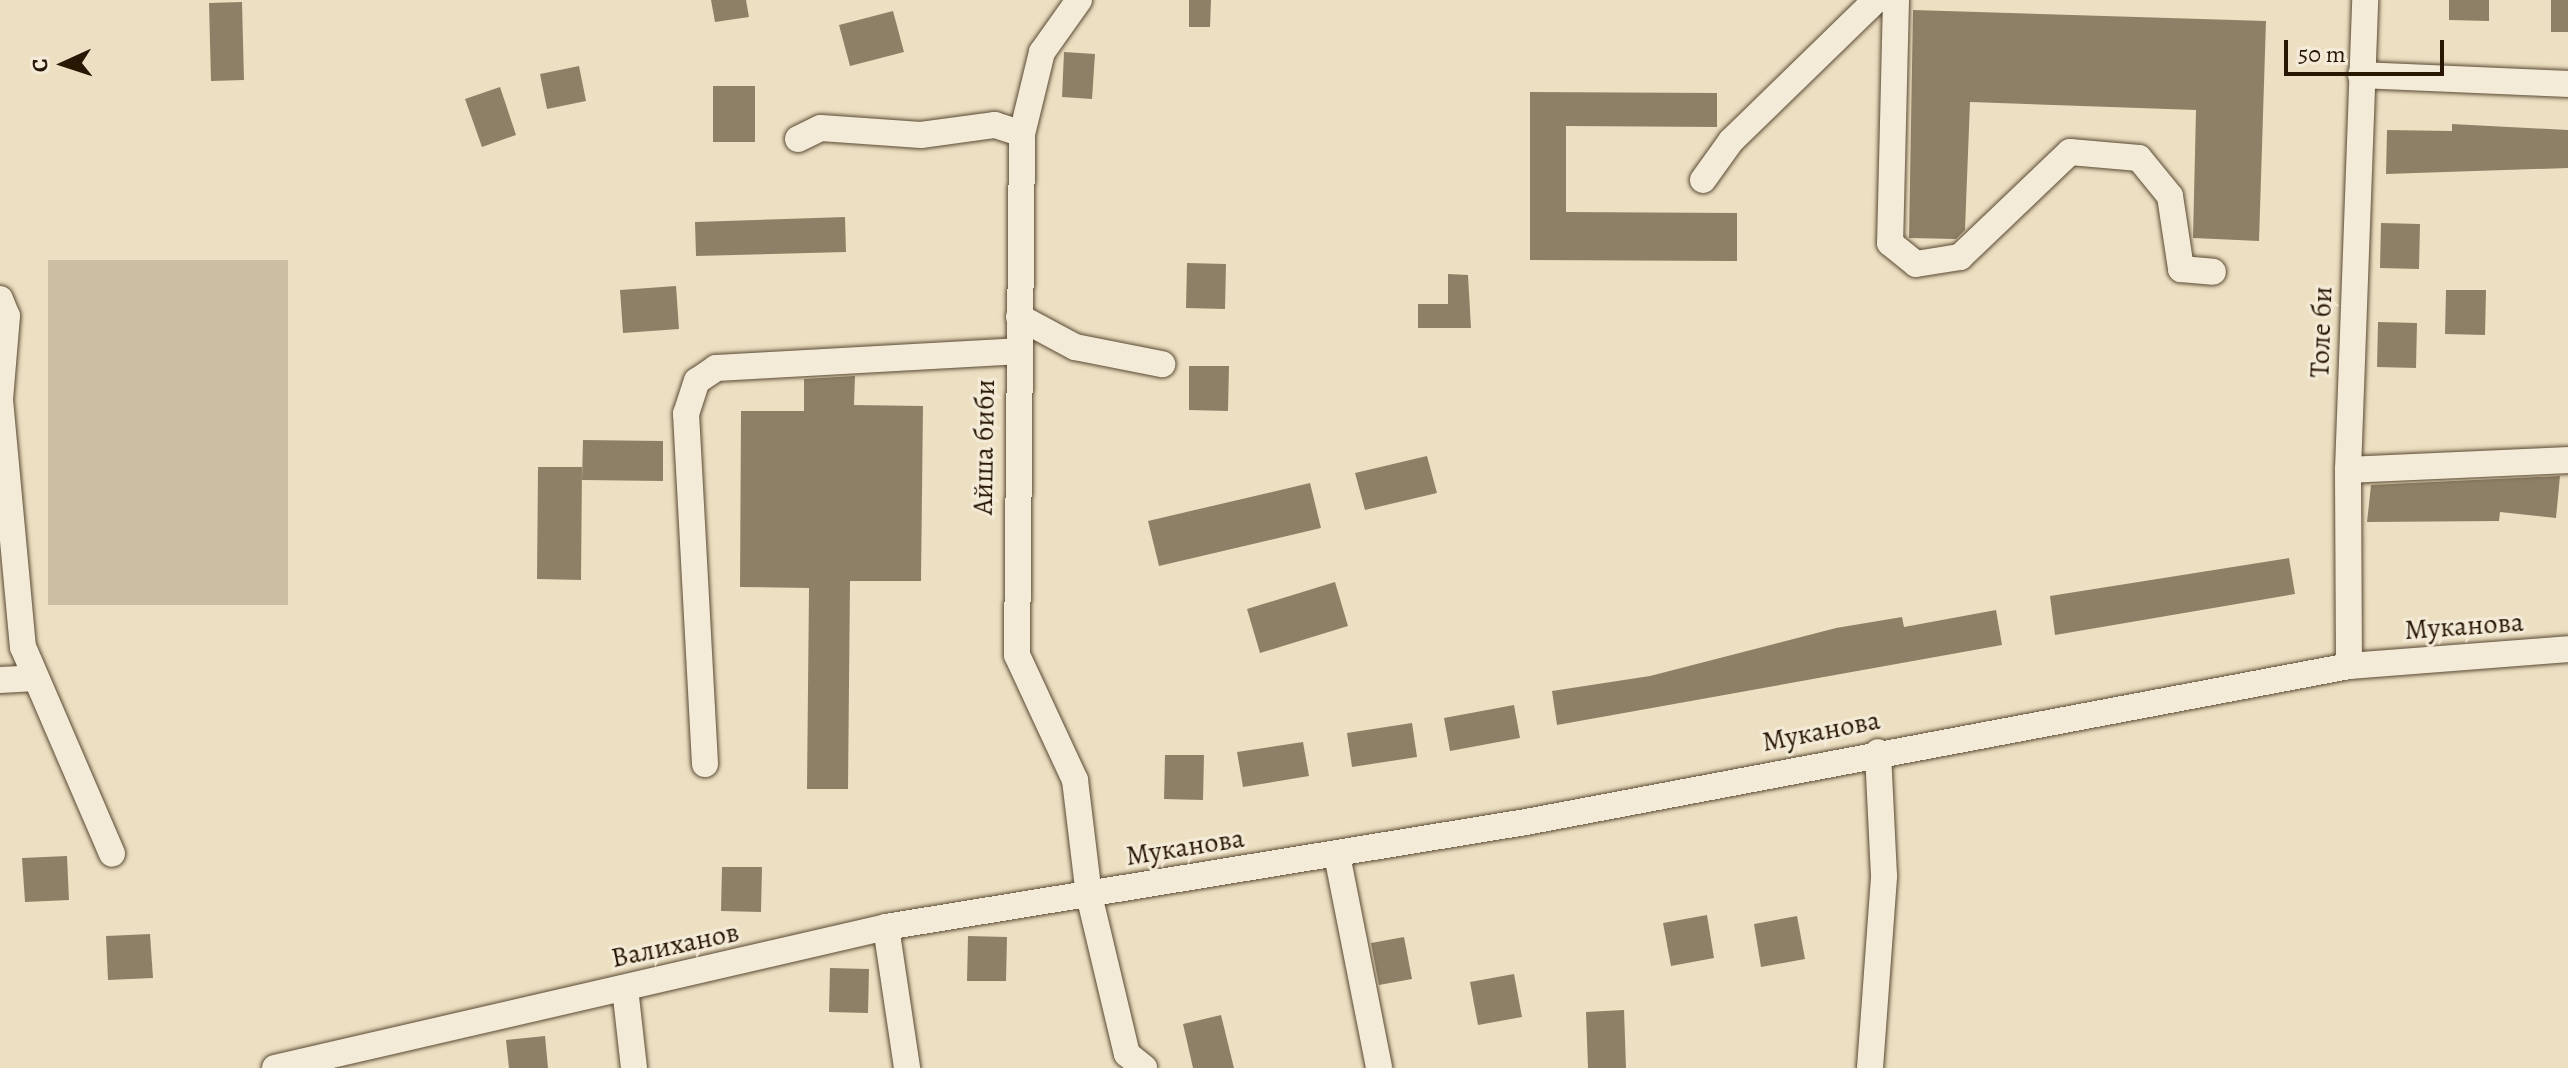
<!DOCTYPE html>
<meta charset="utf-8">
<style>
body{margin:0}
#map{position:relative;width:2568px;height:1068px;overflow:hidden;background:#ede0c2;font-family:Alegreya,serif}
div>[style]{position:absolute}
.green>*{inset:0;background:#ccbea2}
.building>*{inset:0;background:#8e8066}
.roads{filter:drop-shadow(0 0 2px #594933) drop-shadow(0 0 2px #594933)}
.street>*{height:26px;margin:-13px;padding:0 13px;transform-origin:13px;border-radius:13px;background:#f3ebd7}
span{translate:-50% -50%;white-space:nowrap;text-align:center;line-height:1.15;-webkit-text-stroke:6px #f3ebd7;paint-order:stroke}
.street-label{font-size:28px;color:#281703}
.north{position:absolute;left:24px;top:24px;width:80px;height:80px;-webkit-text-stroke:6px #f3ebd7;paint-order:stroke;rotate:267deg;font-size:22px;font-weight:700;line-height:32px;text-align:center;color:#281703}
.north::after{content:'';display:block;margin:auto;width:28px;height:36px;background:#281703;clip-path:polygon(50% 0,100% 100%,50% 72%,0 100%)}
.scale{position:absolute;left:2284px;top:40px;width:160px;height:36px;box-sizing:border-box;border:4px solid #281703;border-top:0;padding-left:10px;font-size:24px;line-height:28px;white-space:nowrap;color:#281703;-webkit-text-stroke:6px #f3ebd7;paint-order:stroke}
</style>
<div id="map">
<div class="green">
<div style="clip-path:polygon(48px 260px,288px 260px,288px 605px,48px 605px)"></div>
</div>
<div class="building">
<div style="clip-path:polygon(711px 0,746px 0,749px 17px,715px 22px)"></div>
<div style="clip-path:polygon(1189px 0,1211px 0,1210px 27px,1189px 27px)"></div>
<div style="clip-path:polygon(2449px 0,2489px 0,2489px 21px,2449px 20px)"></div>
<div style="clip-path:polygon(2551px 0,2568px 0,2568px 32px,2551px 32px)"></div>
<div style="clip-path:polygon(242px 2px,244px 80px,211px 81px,209px 3px)"></div>
<div style="clip-path:polygon(1913px 10px,2266px 21px,2259px 241px,2193px 238px,2196px 110px,1970px 102px,1965px 230px,1956px 239px,1909px 238px)"></div>
<div style="clip-path:polygon(893px 11px,904px 52px,850px 66px,839px 25px)"></div>
<div style="clip-path:polygon(1064px 52px,1095px 54px,1092px 99px,1062px 97px)"></div>
<div style="clip-path:polygon(579px 66px,586px 101px,547px 109px,540px 74px)"></div>
<div style="clip-path:polygon(713px 86px,755px 86px,755px 142px,713px 142px)"></div>
<div style="clip-path:polygon(500px 87px,516px 135px,482px 147px,465px 99px)"></div>
<div style="clip-path:polygon(1530px 92px,1717px 93px,1717px 127px,1566px 126px,1566px 212px,1737px 213px,1737px 261px,1530px 260px)"></div>
<div style="clip-path:polygon(2452px 124px,2568px 130px,2568px 168px,2386px 174px,2387px 130px,2452px 131px)"></div>
<div style="clip-path:polygon(845px 217px,846px 252px,696px 256px,695px 222px)"></div>
<div style="clip-path:polygon(2381px 223px,2420px 224px,2419px 269px,2380px 268px)"></div>
<div style="clip-path:polygon(1187px 263px,1226px 264px,1225px 309px,1186px 308px)"></div>
<div style="clip-path:polygon(1448px 274px,1468px 275px,1471px 328px,1418px 328px,1418px 304px,1448px 304px)"></div>
<div style="clip-path:polygon(676px 286px,679px 329px,623px 333px,620px 290px)"></div>
<div style="clip-path:polygon(2446px 290px,2486px 290px,2485px 335px,2445px 334px)"></div>
<div style="clip-path:polygon(2378px 322px,2417px 323px,2416px 368px,2377px 367px)"></div>
<div style="clip-path:polygon(1189px 366px,1229px 366px,1228px 411px,1189px 410px)"></div>
<div style="clip-path:polygon(855px 376px,854px 405px,923px 406px,921px 581px,850px 581px,848px 789px,807px 789px,809px 588px,740px 587px,741px 411px,804px 411px,804px 379px)"></div>
<div style="clip-path:polygon(583px 440px,663px 441px,663px 481px,582px 480px)"></div>
<div style="clip-path:polygon(1427px 456px,1437px 493px,1365px 510px,1355px 473px)"></div>
<div style="clip-path:polygon(538px 467px,582px 467px,581px 580px,537px 579px)"></div>
<div style="clip-path:polygon(2560px 476px,2556px 518px,2500px 512px,2499px 521px,2367px 522px,2371px 485px)"></div>
<div style="clip-path:polygon(1310px 483px,1321px 528px,1159px 566px,1148px 521px)"></div>
<div style="clip-path:polygon(2289px 558px,2295px 594px,2055px 635px,2050px 596px)"></div>
<div style="clip-path:polygon(1335px 582px,1348px 626px,1260px 653px,1247px 609px)"></div>
<div style="clip-path:polygon(1996px 610px,2002px 645px,1557px 725px,1552px 691px,1650px 676px,1836px 628px,1902px 617px,1904px 627px)"></div>
<div style="clip-path:polygon(1514px 705px,1520px 738px,1450px 751px,1444px 718px)"></div>
<div style="clip-path:polygon(1412px 723px,1417px 757px,1352px 767px,1347px 733px)"></div>
<div style="clip-path:polygon(1303px 742px,1309px 776px,1243px 787px,1237px 752px)"></div>
<div style="clip-path:polygon(1165px 755px,1204px 755px,1203px 800px,1164px 799px)"></div>
<div style="clip-path:polygon(67px 856px,69px 900px,25px 902px,22px 858px)"></div>
<div style="clip-path:polygon(722px 867px,762px 867px,761px 912px,721px 911px)"></div>
<div style="clip-path:polygon(1707px 915px,1714px 958px,1671px 966px,1663px 923px)"></div>
<div style="clip-path:polygon(1797px 916px,1805px 959px,1761px 967px,1754px 924px)"></div>
<div style="clip-path:polygon(150px 934px,153px 978px,108px 980px,106px 936px)"></div>
<div style="clip-path:polygon(968px 936px,1007px 937px,1006px 981px,967px 981px)"></div>
<div style="clip-path:polygon(1404px 937px,1412px 979px,1379px 985px,1371px 943px)"></div>
<div style="clip-path:polygon(830px 968px,869px 969px,868px 1013px,829px 1012px)"></div>
<div style="clip-path:polygon(1514px 974px,1522px 1017px,1478px 1025px,1470px 982px)"></div>
<div style="clip-path:polygon(1624px 1010px,1626px 1068px,1588px 1068px,1586px 1012px)"></div>
<div style="clip-path:polygon(1221px 1015px,1234px 1068px,1193px 1068px,1183px 1024px)"></div>
<div style="clip-path:polygon(545px 1036px,548px 1068px,509px 1068px,506px 1040px)"></div>
</div>
<div class="roads">
<div class="street">
<div style="left:1079px;top:0;width:64px;rotate:125.4deg"></div>
<div style="left:1042px;top:52px;width:84px;rotate:103.7deg"></div>
<div style="left:1022px;top:134px;width:521px;rotate:90.55deg"></div>
<div style="left:1017px;top:655px;width:138px;rotate:65.1deg"></div>
<div style="left:1075px;top:780px;width:116px;rotate:83.1deg"></div>
<div style="left:1089px;top:895px;width:163px;rotate:76.6deg"></div>
<div style="left:1127px;top:1054px;width:22px;rotate:39deg"></div>
<div style="left:1896px;top:0;width:243px;rotate:91.4deg"></div>
<div style="left:1890px;top:243px;width:33px;rotate:39deg"></div>
<div style="left:1916px;top:264px;width:45px;rotate:-9deg"></div>
<div style="left:1960px;top:257px;width:152px;rotate:-43.7deg"></div>
<div style="left:2070px;top:152px;width:69px;rotate:5deg"></div>
<div style="left:2139px;top:158px;width:49px;rotate:50.8deg"></div>
<div style="left:2170px;top:196px;width:74px;rotate:81.4deg"></div>
<div style="left:2181px;top:269px;width:32px;rotate:5deg"></div>
<div style="left:2361px;top:75px;width:207px;rotate:2.5deg"></div>
<div style="left:798px;top:139px;width:25px;rotate:-26deg"></div>
<div style="left:821px;top:128px;width:100px;rotate:4deg"></div>
<div style="left:921px;top:135px;width:75px;rotate:-7.7deg"></div>
<div style="left:995px;top:125px;width:28px;rotate:18deg"></div>
<div style="left:1703px;top:180px;width:48px;rotate:-54.3deg"></div>
<div style="left:1731px;top:141px;width:202px;rotate:-44.2deg"></div>
<div style="left:0;top:299px;width:18px;rotate:68deg"></div>
<div style="left:7px;top:316px;width:84px;rotate:94.8deg"></div>
<div style="left:0;top:400px;width:248px;rotate:84.7deg"></div>
<div style="left:23px;top:647px;width:225px;rotate:66.7deg"></div>
<div style="left:1019px;top:317px;width:64px;rotate:28.2deg"></div>
<div style="left:1075px;top:347px;width:89px;rotate:11.1deg"></div>
<div style="left:2348px;top:470px;width:220px;rotate:-2.6deg"></div>
<div style="left:2349px;top:666px;width:196px;rotate:-90.3deg"></div>
<div style="left:2348px;top:470px;width:470px;rotate:-87.9deg"></div>
<div style="left:0;top:680px;width:36px;rotate:-3deg"></div>
<div style="left:705px;top:764px;width:351px;rotate:-93.1deg"></div>
<div style="left:686px;top:414px;width:35px;rotate:-72deg"></div>
<div style="left:697px;top:381px;width:23px;rotate:-34deg"></div>
<div style="left:716px;top:368px;width:302px;rotate:-3.2deg"></div>
<div style="left:1337px;top:855px;width:217px;rotate:78.8deg"></div>
<div style="left:886px;top:927px;width:143px;rotate:81.5deg"></div>
<div style="left:625px;top:988px;width:81px;rotate:83.6deg"></div>
<div style="left:275px;top:1068px;width:627px;rotate:-12.99deg"></div>
<div style="left:886px;top:927px;width:649px;rotate:-9.32deg"></div>
<div style="left:1526px;top:822px;width:838px;rotate:-10.73deg"></div>
<div style="left:2349px;top:666px;width:220px;rotate:-4.4deg"></div>
<div style="left:1870px;top:1068px;width:193px;rotate:-85.8deg"></div>
<div style="left:1884px;top:876px;width:124px;rotate:-92.8deg"></div>
</div>
</div>
<div class="street-label">
<span style="left:2321px;top:332px;rotate:-88deg">Толе би</span>
<span style="left:984px;top:447px;rotate:-89deg">Айша биби</span>
<span style="left:2464px;top:626px;rotate:-4deg">Муканова</span>
<span style="left:1821px;top:731px;rotate:-11deg">Муканова</span>
<span style="left:1185px;top:847px;rotate:-9deg">Муканова</span>
<span style="left:675px;top:945px;rotate:-12deg">Валиханов</span>
</div>
<div class="north">С</div>
<div class="scale">50 m</div>
</div>
